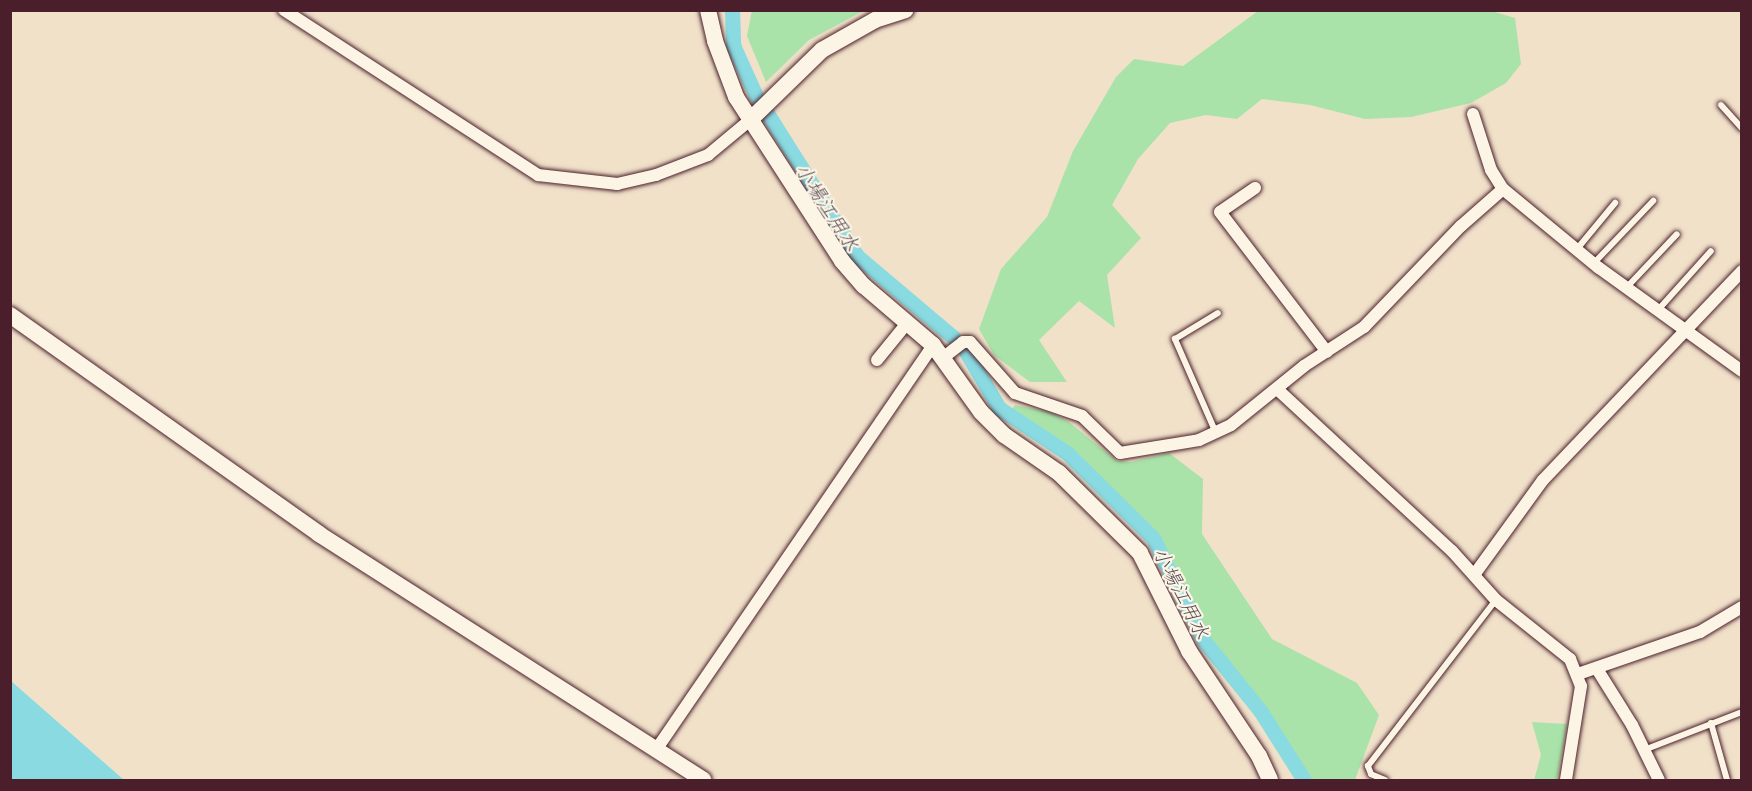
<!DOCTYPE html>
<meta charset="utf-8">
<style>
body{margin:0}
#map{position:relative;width:1752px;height:791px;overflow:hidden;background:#f1e1c9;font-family:Sriracha,"Klee One",sans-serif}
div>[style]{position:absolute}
.green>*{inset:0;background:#a9e3a9}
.water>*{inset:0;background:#89dae1}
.canal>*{height:15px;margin:-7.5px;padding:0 7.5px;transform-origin:7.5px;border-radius:7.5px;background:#89dae1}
.roads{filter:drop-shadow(0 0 2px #4a1f2b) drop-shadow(0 0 2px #4a1f2b)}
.lane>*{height:6px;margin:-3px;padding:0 3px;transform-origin:3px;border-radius:3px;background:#fcf5e5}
.street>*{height:12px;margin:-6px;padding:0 6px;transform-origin:6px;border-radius:6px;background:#fcf5e5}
.secondary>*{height:16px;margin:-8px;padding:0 8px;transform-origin:8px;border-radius:8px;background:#fcf5e5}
span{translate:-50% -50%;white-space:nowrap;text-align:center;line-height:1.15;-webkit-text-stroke:4.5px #fcf5e5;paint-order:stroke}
.water-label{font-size:20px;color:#5a4e58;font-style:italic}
.frame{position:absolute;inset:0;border:12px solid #4a1f2b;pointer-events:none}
</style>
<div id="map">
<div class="green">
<div style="clip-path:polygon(752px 10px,863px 10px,863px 11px,809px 40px,766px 82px,747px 36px)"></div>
<div style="clip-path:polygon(1488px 10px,1515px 18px,1521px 64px,1506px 83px,1471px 103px,1411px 117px,1365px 119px,1310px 105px,1262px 99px,1237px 119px,1206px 115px,1170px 123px,1138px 159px,1112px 205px,1141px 238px,1107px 275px,1115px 328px,1079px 301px,1039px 340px,1067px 382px,1030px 382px,994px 355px,979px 329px,1001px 269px,1047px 217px,1073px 151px,1116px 77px,1134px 59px,1183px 66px,1258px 11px)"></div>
<div style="clip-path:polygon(1015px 405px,1050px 412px,1069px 422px,1117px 461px,1131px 462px,1169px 453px,1203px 479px,1202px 534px,1272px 639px,1357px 683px,1379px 715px,1355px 780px,1307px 780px,1264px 711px,1207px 640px,1171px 557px,1155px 535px,1063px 444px,1009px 413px)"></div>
<div style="clip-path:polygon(1532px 722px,1567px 724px,1557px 780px,1534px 780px,1541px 755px)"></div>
</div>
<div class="water">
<div style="clip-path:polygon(11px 681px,124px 780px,11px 780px)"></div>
</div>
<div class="canal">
<div style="left:732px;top:10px;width:35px;rotate:88deg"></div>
<div style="left:733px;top:45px;width:56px;rotate:65.7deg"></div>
<div style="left:767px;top:113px;width:169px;rotate:57.8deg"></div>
<div style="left:857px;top:256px;width:127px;rotate:40.2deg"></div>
<div style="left:965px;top:350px;width:67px;rotate:59.6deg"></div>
<div style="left:999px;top:408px;width:82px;rotate:33.5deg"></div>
<div style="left:1067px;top:453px;width:121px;rotate:44.7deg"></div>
<div style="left:1153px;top:538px;width:115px;rotate:63.7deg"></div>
<div style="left:1204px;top:641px;width:91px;rotate:51.2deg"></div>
<div style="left:1261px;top:712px;width:80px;rotate:57.7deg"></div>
</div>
<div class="roads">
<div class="lane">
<div style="left:1721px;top:105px;width:31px;rotate:48deg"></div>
<div style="left:1577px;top:249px;width:60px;rotate:-50.4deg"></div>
<div style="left:1594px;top:263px;width:86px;rotate:-46.4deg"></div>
<div style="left:1628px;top:286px;width:71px;rotate:-46.7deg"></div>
<div style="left:1658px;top:310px;width:79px;rotate:-48.1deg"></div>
<div style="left:1216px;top:433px;width:103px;rotate:-113.6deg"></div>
<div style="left:1175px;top:339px;width:50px;rotate:-31.2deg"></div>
<div style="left:1711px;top:723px;width:59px;rotate:74.3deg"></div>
<div style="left:1644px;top:750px;width:105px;rotate:-21.2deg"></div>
<div style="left:1385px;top:780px;width:15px;rotate:-157deg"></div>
<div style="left:1371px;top:774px;width:9px;rotate:-111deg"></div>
<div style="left:1368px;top:766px;width:210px;rotate:-52.4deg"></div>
</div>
<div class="street">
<div style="left:284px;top:10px;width:303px;rotate:33deg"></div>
<div style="left:538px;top:175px;width:80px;rotate:6.5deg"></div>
<div style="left:617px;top:184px;width:40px;rotate:-13deg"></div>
<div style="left:656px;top:175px;width:56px;rotate:-21deg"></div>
<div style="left:708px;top:155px;width:55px;rotate:-39.8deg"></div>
<div style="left:1473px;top:114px;width:59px;rotate:72.2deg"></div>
<div style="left:1491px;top:170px;width:22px;rotate:58deg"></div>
<div style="left:1503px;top:189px;width:124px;rotate:39.5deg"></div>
<div style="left:1599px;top:268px;width:176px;rotate:35.8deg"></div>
<div style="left:1255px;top:188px;width:42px;rotate:145.6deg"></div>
<div style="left:1220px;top:212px;width:176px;rotate:52.6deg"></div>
<div style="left:944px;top:357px;width:24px;rotate:-38deg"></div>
<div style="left:963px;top:342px;width:7px"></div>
<div style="left:970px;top:342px;width:68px;rotate:48.6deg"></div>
<div style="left:1015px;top:393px;width:71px;rotate:18.9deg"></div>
<div style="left:1082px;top:416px;width:53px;rotate:44.2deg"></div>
<div style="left:1120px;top:453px;width:80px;rotate:-9.3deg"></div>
<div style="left:1199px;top:440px;width:35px;rotate:-25deg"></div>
<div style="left:1231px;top:425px;width:94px;rotate:-38.9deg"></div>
<div style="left:1304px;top:366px;width:72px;rotate:-33deg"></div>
<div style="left:1364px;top:327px;width:140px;rotate:-46.2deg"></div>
<div style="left:1461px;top:226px;width:56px;rotate:-41.4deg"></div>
<div style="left:877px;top:360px;width:49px;rotate:-50.8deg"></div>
<div style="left:1277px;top:389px;width:238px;rotate:42.8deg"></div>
<div style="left:1452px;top:551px;width:66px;rotate:48.1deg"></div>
<div style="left:1496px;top:600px;width:95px;rotate:38.6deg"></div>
<div style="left:1570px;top:659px;width:29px;rotate:68deg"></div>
<div style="left:1581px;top:686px;width:95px;rotate:99.1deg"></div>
<div style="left:1474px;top:575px;width:117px;rotate:-54deg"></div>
<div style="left:1543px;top:480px;width:289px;rotate:-46.4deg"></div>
<div style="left:1597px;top:669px;width:66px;rotate:58deg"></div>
<div style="left:1632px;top:725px;width:61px;rotate:63.9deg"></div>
<div style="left:1578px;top:674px;width:129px;rotate:-19deg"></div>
<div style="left:1700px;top:632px;width:49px;rotate:-30.8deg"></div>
<div style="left:656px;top:750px;width:491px;rotate:-55.6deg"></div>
</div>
<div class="secondary">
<div style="left:708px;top:10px;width:32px;rotate:77deg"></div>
<div style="left:715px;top:41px;width:60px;rotate:69.4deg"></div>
<div style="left:736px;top:97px;width:195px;rotate:57.1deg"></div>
<div style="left:842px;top:261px;width:33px;rotate:49deg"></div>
<div style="left:864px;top:286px;width:91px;rotate:40.5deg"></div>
<div style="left:933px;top:345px;width:82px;rotate:54.4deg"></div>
<div style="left:981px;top:412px;width:33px;rotate:45deg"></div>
<div style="left:1004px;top:435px;width:67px;rotate:34.6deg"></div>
<div style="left:1059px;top:473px;width:114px;rotate:44.6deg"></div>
<div style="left:1140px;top:553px;width:110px;rotate:63.4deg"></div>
<div style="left:1189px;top:651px;width:126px;rotate:56.3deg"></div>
<div style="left:1259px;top:756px;width:26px;rotate:65deg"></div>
<div style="left:750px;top:120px;width:100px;rotate:-44.2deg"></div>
<div style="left:822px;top:50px;width:61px;rotate:-29.5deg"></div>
<div style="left:875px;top:20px;width:32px;rotate:-18deg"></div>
<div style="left:10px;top:315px;width:379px;rotate:35.3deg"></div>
<div style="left:319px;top:534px;width:456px;rotate:32.6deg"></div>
</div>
</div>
<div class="water-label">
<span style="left:827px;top:207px;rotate:57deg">小場江用水</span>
<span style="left:1181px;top:593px;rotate:63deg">小場江用水</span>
</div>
<div class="frame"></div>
</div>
